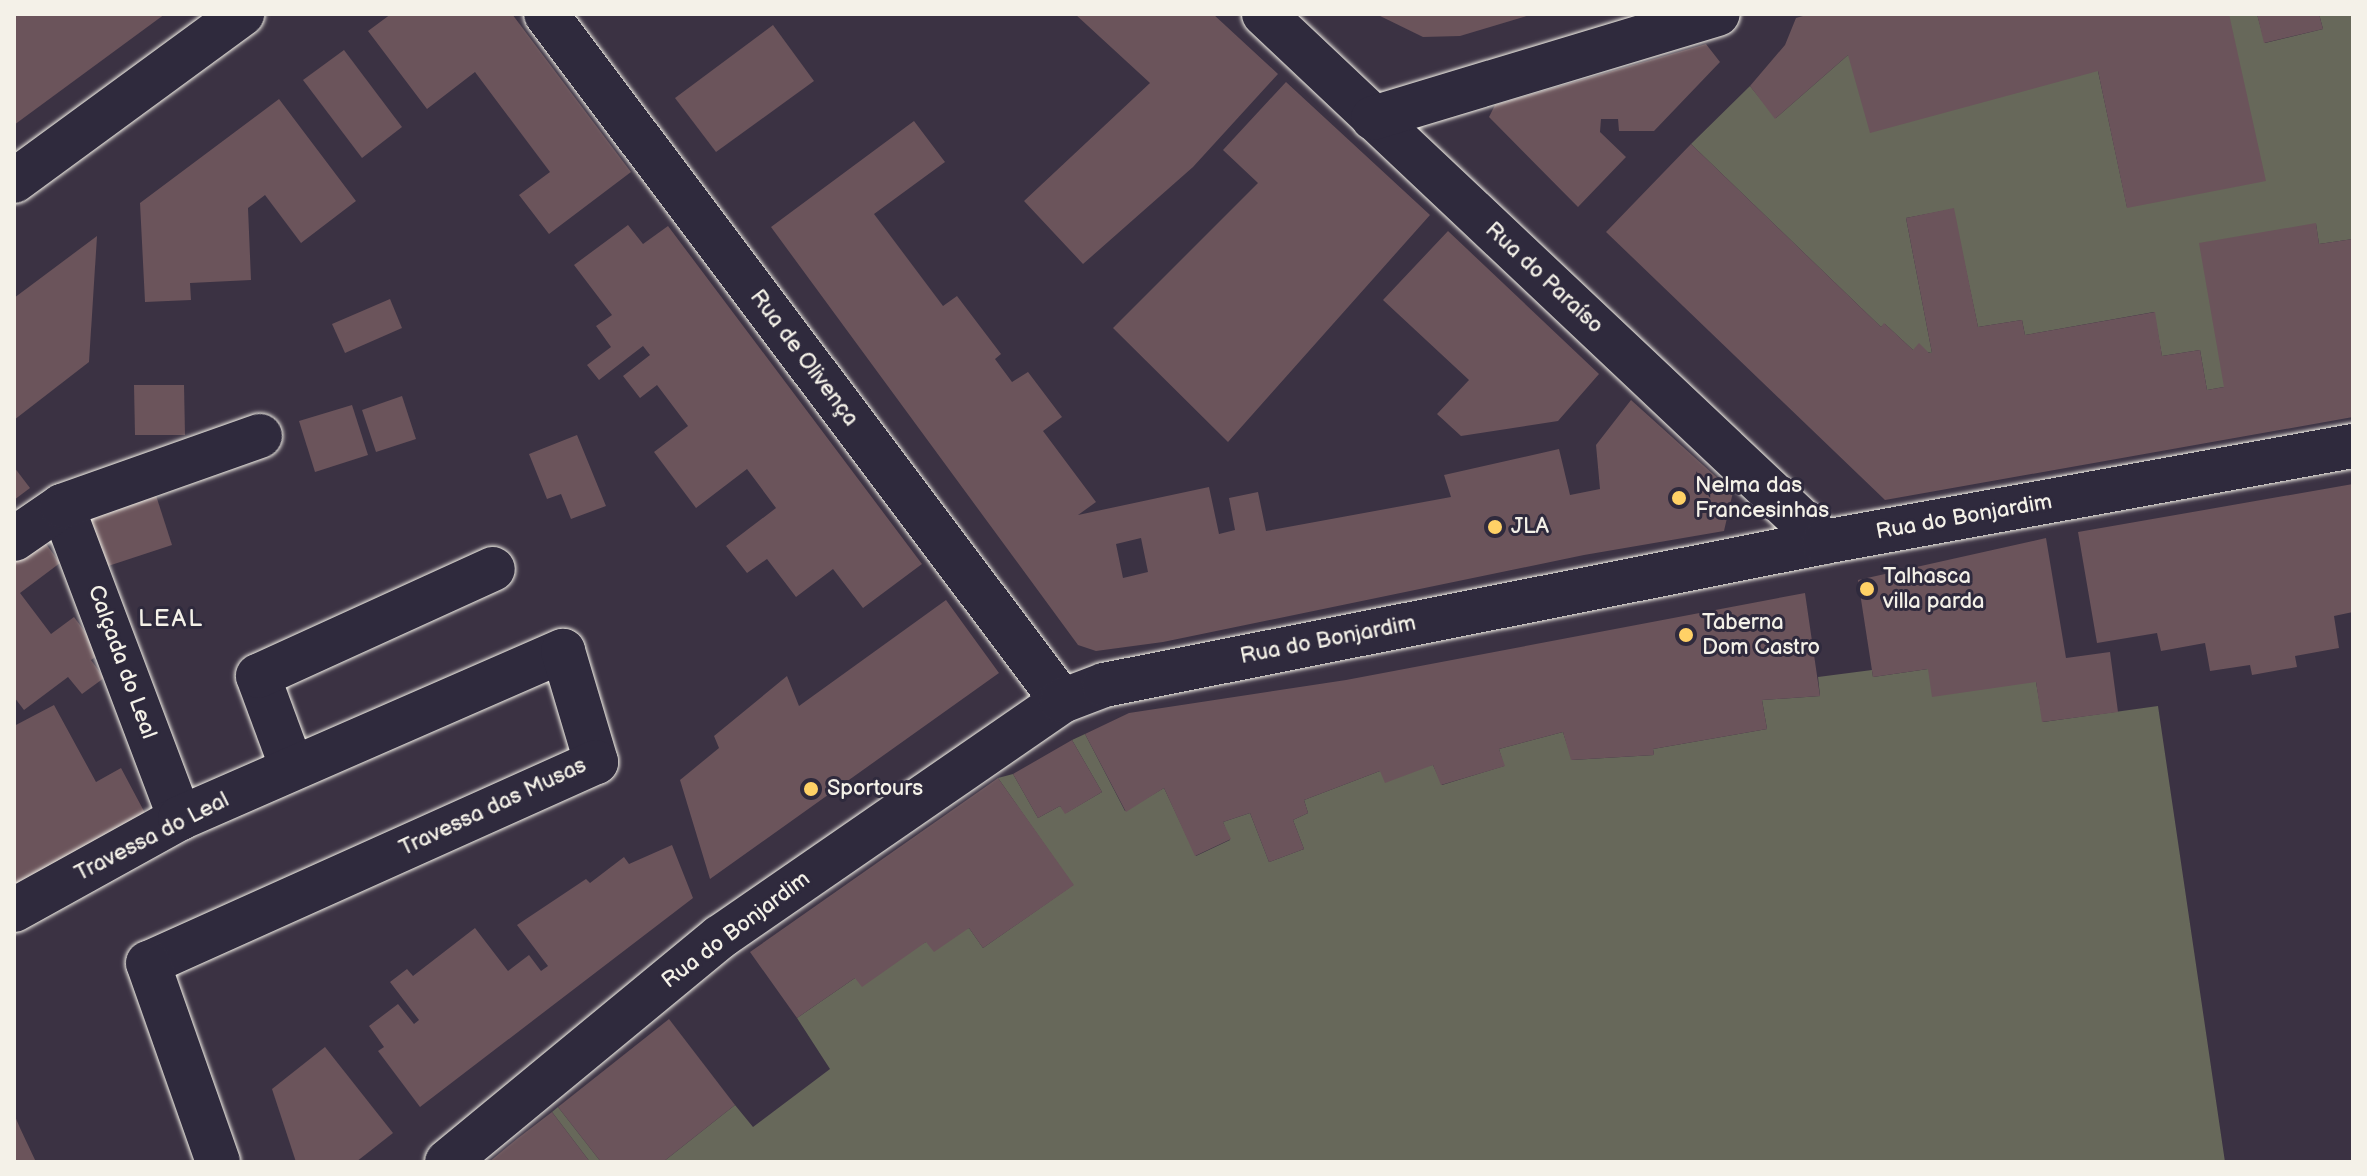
<!DOCTYPE html>
<meta charset="utf-8">
<style>
body{margin:0}
#map{position:relative;width:2367px;height:1176px;overflow:hidden;background:#3b3243;font-family:"Balsamiq Sans",sans-serif}
div>[style]{position:absolute}
.green>*{inset:0;background:#67685a}
.building>*{inset:0;background:#6b545b}
.roads{filter:drop-shadow(0 0 2px #f4f1e8) drop-shadow(0 0 2px #f4f1e8)}
.street>*{height:44px;margin:-22px;padding:0 22px;transform-origin:22px;border-radius:22px;background:#2f2a3d}
.secondary>*{height:44px;margin:-22px;padding:0 22px;transform-origin:22px;border-radius:22px;background:#2f2a3d}
.dots>*{width:22px;height:22px;translate:-50% -50%;box-sizing:border-box;border:4px solid #2f2a3d;border-radius:50%}
span{translate:-50% -50%;white-space:nowrap;text-align:center;line-height:1.15;-webkit-text-stroke:6px #2f2a3d;paint-order:stroke}
.street-label{font-size:22px;color:#f4f1e8}
.poi-label{font-size:22px;color:#f4f1e8}
.left{translate:0 -50%;text-align:left}
.neighbourhood-label{font-size:24px;color:#f4f1e8;letter-spacing:2px}
.frame{position:absolute;inset:0;border:16px solid #f4f1e8;pointer-events:none}
</style>
<div id="map">
<div class="green">
<div style="clip-path:polygon(2229px 14px,2257px 14px,2265px 43px,2323px 29px,2319px 14px,2353px 14px,2353px 239px,2319px 244px,2316px 224px,2224px 387px,2207px 390px,2200px 350px,2162px 356px,2154px 312px,2025px 335px,2022px 320px,1978px 327px,1953px 209px,1906px 218px,1932px 353px,1913px 350px,1885px 324px,1881px 327px,1691px 144px,1750px 86px,1776px 118px,1848px 55px,2098px 71px,2127px 207px)"></div>
<div style="clip-path:polygon(1928px 669px,2036px 682px,2043px 722px,2158px 706px,2225px 1162px,663px 1162px,735px 1105px,753px 1127px,830px 1069px,797px 1018px,855px 978px,926px 942px,969px 928px,983px 948px,1073px 885px,998px 778px,1013px 774px,1038px 818px,1060px 806px,1066px 813px,1102px 792px,1072px 740px,1085px 734px,1125px 811px,1164px 788px,1196px 856px,1230px 840px,1223px 822px,1250px 813px,1269px 862px,1304px 849px,1293px 820px,1308px 813px,1304px 800px,1380px 771px,1433px 765px,1442px 785px,1504px 766px,1499px 749px,1563px 732px,1572px 760px,1654px 755px,1653px 749px,1767px 729px,1762px 700px,1820px 696px,1818px 677px,1872px 670px,1873px 677px)"></div>
<div style="clip-path:polygon(558px 1107px,601px 1162px,590px 1162px,552px 1112px)"></div>
</div>
<div class="building">
<div style="clip-path:polygon(14px 14px,165px 14px,14px 125px)"></div>
<div style="clip-path:polygon(391px 14px,512px 14px,631px 172px,549px 234px,519px 195px,550px 172px,475px 72px,427px 109px,368px 31px)"></div>
<div style="clip-path:polygon(1075px 14px,1213px 14px,1278px 74px,1193px 167px,1083px 264px,1024px 201px,1150px 83px)"></div>
<div style="clip-path:polygon(1376px 14px,1530px 14px,1530px 15px,1460px 36px,1423px 37px)"></div>
<div style="clip-path:polygon(1810px 14px,2229px 14px,2266px 181px,2127px 208px,2098px 71px,1870px 133px,1848px 55px,1775px 119px,1750px 86px,1785px 45px,1796px 18px)"></div>
<div style="clip-path:polygon(2257px 14px,2319px 14px,2323px 29px,2264px 43px)"></div>
<div style="clip-path:polygon(773px 25px,814px 81px,716px 152px,675px 98px)"></div>
<div style="clip-path:polygon(1706px 44px,1720px 62px,1654px 131px,1619px 131px,1618px 119px,1601px 119px,1600px 132px,1626px 157px,1578px 207px,1489px 117px,1495px 105px)"></div>
<div style="clip-path:polygon(344px 50px,402px 127px,362px 158px,303px 80px)"></div>
<div style="clip-path:polygon(1286px 82px,1430px 215px,1228px 442px,1113px 328px,1258px 183px,1223px 150px)"></div>
<div style="clip-path:polygon(279px 99px,356px 201px,301px 243px,265px 195px,248px 208px,251px 280px,190px 283px,191px 300px,145px 302px,140px 203px)"></div>
<div style="clip-path:polygon(evenodd,914px 121px,945px 162px,874px 214px,943px 306px,957px 296px,1001px 354px,995px 359px,1012px 382px,1028px 372px,1062px 417px,1043px 431px,1096px 502px,1078px 515px,1209px 487px,1219px 534px,1235px 530px,1229px 498px,1258px 492px,1266px 531px,1451px 497px,1444px 475px,1559px 449px,1570px 495px,1600px 489px,1596px 445px,1631px 400px,1733px 492px,1724px 531px,1584px 555px,1163px 642px,1096px 651px,1078px 645px,771px 227px,914px 121px,1141px 538px,1148px 572px,1123px 578px,1116px 544px,1141px 538px)"></div>
<div style="clip-path:polygon(1691px 144px,1881px 327px,1884px 323px,1913px 350px,1919px 343px,1929px 353px,1932px 353px,1906px 218px,1954px 208px,1978px 327px,2022px 320px,2025px 335px,2155px 312px,2162px 356px,2200px 350px,2207px 390px,2224px 387px,2199px 243px,2316px 223px,2319px 244px,2353px 239px,2353px 417px,1885px 500px,1606px 232px)"></div>
<div style="clip-path:polygon(628px 225px,643px 244px,668px 226px,922px 564px,863px 608px,833px 569px,796px 597px,767px 559px,747px 573px,726px 546px,776px 508px,747px 469px,696px 508px,654px 452px,688px 426px,657px 385px,640px 398px,623px 376px,650px 355px,643px 346px,599px 380px,587px 365px,611px 347px,596px 326px,612px 315px,574px 265px)"></div>
<div style="clip-path:polygon(1448px 231px,1599px 374px,1558px 421px,1461px 436px,1437px 414px,1469px 380px,1383px 300px)"></div>
<div style="clip-path:polygon(97px 236px,89px 362px,14px 420px,14px 298px)"></div>
<div style="clip-path:polygon(390px 299px,402px 328px,345px 353px,332px 324px)"></div>
<div style="clip-path:polygon(134px 385px,184px 385px,185px 435px,135px 435px)"></div>
<div style="clip-path:polygon(402px 396px,416px 439px,376px 452px,362px 410px)"></div>
<div style="clip-path:polygon(352px 405px,368px 455px,315px 472px,299px 421px)"></div>
<div style="clip-path:polygon(577px 435px,606px 506px,571px 519px,561px 494px,547px 499px,529px 454px)"></div>
<div style="clip-path:polygon(14px 467px,30px 488px,14px 500px)"></div>
<div style="clip-path:polygon(152px 483px,172px 545px,99px 569px,79px 506px)"></div>
<div style="clip-path:polygon(2353px 484px,2353px 612px,2334px 616px,2339px 648px,2295px 656px,2297px 667px,2252px 675px,2250px 665px,2210px 671px,2205px 643px,2161px 651px,2157px 633px,2097px 643px,2078px 532px)"></div>
<div style="clip-path:polygon(36px 530px,60px 563px,20px 593px,51px 634px,74px 617px,101px 653px,91px 660px,104px 678px,82px 694px,68px 677px,24px 710px,14px 697px,14px 546px)"></div>
<div style="clip-path:polygon(2046px 538px,2066px 658px,2110px 652px,2118px 712px,2042px 722px,2036px 682px,1932px 697px,1928px 669px,1873px 677px,1858px 580px)"></div>
<div style="clip-path:polygon(1805px 593px,1820px 696px,1762px 700px,1767px 729px,1653px 749px,1654px 755px,1571px 760px,1563px 732px,1499px 749px,1505px 766px,1441px 785px,1433px 765px,1385px 783px,1380px 771px,1304px 800px,1308px 813px,1293px 820px,1304px 849px,1269px 862px,1250px 813px,1223px 822px,1231px 839px,1195px 856px,1164px 788px,1126px 812px,1085px 734px,1129px 713px,1346px 680px)"></div>
<div style="clip-path:polygon(946px 600px,999px 673px,710px 879px,680px 780px,719px 748px,714px 736px,787px 676px,799px 706px)"></div>
<div style="clip-path:polygon(54px 705px,96px 782px,121px 768px,146px 815px,14px 887px,14px 726px)"></div>
<div style="clip-path:polygon(1072px 740px,1102px 792px,1065px 814px,1060px 806px,1038px 818px,1013px 774px)"></div>
<div style="clip-path:polygon(998px 778px,1074px 885px,983px 948px,969px 928px,934px 952px,926px 942px,862px 987px,855px 978px,797px 1018px,750px 952px)"></div>
<div style="clip-path:polygon(672px 845px,693px 898px,420px 1107px,378px 1051px,384px 1047px,369px 1026px,398px 1004px,414px 1024px,419px 1020px,390px 982px,407px 969px,413px 976px,475px 928px,508px 971px,529px 955px,541px 971px,548px 966px,517px 925px,586px 879px,590px 883px,624px 857px,629px 864px)"></div>
<div style="clip-path:polygon(669px 1019px,735px 1105px,663px 1162px,601px 1162px,558px 1107px)"></div>
<div style="clip-path:polygon(325px 1047px,393px 1133px,356px 1162px,296px 1162px,272px 1089px)"></div>
<div style="clip-path:polygon(552px 1112px,590px 1162px,489px 1162px,518px 1138px)"></div>
<div style="clip-path:polygon(14px 1114px,20px 1128px,36px 1162px,14px 1162px)"></div>
</div>
<div class="roads">
<div class="street">
<div style="left:546px;top:14px;width:859px;rotate:53.09deg"></div>
<div style="left:1264px;top:14px;width:770px;rotate:43.32deg"></div>
<div style="left:1373px;top:118px;width:360px;rotate:-16.8deg"></div>
<div style="left:62px;top:506px;width:334px;rotate:69.3deg"></div>
<div style="left:14px;top:539px;width:58px;rotate:-34.5deg"></div>
<div style="left:62px;top:506px;width:210px;rotate:-19.5deg"></div>
<div style="left:292px;top:768px;width:98px;rotate:-110.3deg"></div>
<div style="left:258px;top:676px;width:258px;rotate:-24.5deg"></div>
<div style="left:14px;top:910px;width:190px;rotate:-29deg"></div>
<div style="left:180px;top:818px;width:418px;rotate:-23.6deg"></div>
<div style="left:563px;top:651px;width:116px;rotate:73.4deg"></div>
<div style="left:596px;top:762px;width:491px;rotate:155.8deg"></div>
<div style="left:148px;top:963px;width:211px;rotate:70.6deg"></div>
<div style="left:447px;top:1162px;width:354px;rotate:-39.5deg"></div>
<div style="left:720px;top:937px;width:416px;rotate:-34.6deg"></div>
<div style="left:1062px;top:701px;width:45px;rotate:-20.9deg"></div>
<div style="left:1104px;top:685px;width:734px;rotate:-11.23deg"></div>
<div style="left:1824px;top:542px;width:538px;rotate:-10.29deg"></div>
</div>
<div class="secondary">
<div style="left:14px;top:181px;width:283px;rotate:-36.2deg"></div>
</div>
</div>
<div class="dots">
<div style="left:1679px;top:498px;background:#ffd166"></div>
<div style="left:1495px;top:527px;background:#ffd166"></div>
<div style="left:1867px;top:589px;background:#ffd166"></div>
<div style="left:1686px;top:635px;background:#ffd166"></div>
<div style="left:811px;top:789px;background:#ffd166"></div>
</div>
<div class="street-label">
<span style="left:1544px;top:278px;rotate:43deg">Rua do Paraíso</span>
<span style="left:804px;top:358px;rotate:53deg">Rua de Olivença</span>
<span style="left:1964px;top:517px;rotate:-10deg">Rua do Bonjardim</span>
<span style="left:1328px;top:640px;rotate:-11deg">Rua do Bonjardim</span>
<span style="left:122px;top:662px;rotate:70deg">Calçada do Leal</span>
<span style="left:493px;top:807px;rotate:-25deg">Travessa das Musas</span>
<span style="left:152px;top:837px;rotate:-27deg">Travessa do Leal</span>
<span style="left:736px;top:930px;rotate:-37deg">Rua do Bonjardim</span>
</div>
<div class="poi-label">
<span class="left" style="left:1695px;top:498px">Nelma das<br>Francesinhas</span>
<span class="left" style="left:1511px;top:527px">JLA</span>
<span class="left" style="left:1883px;top:589px">Talhasca<br>villa parda</span>
<span class="left" style="left:1702px;top:635px">Taberna<br>Dom Castro</span>
<span class="left" style="left:827px;top:789px">Sportours</span>
</div>
<div class="neighbourhood-label">
<span style="left:171px;top:619px">LEAL</span>
</div>
<div class="frame"></div>
</div>
